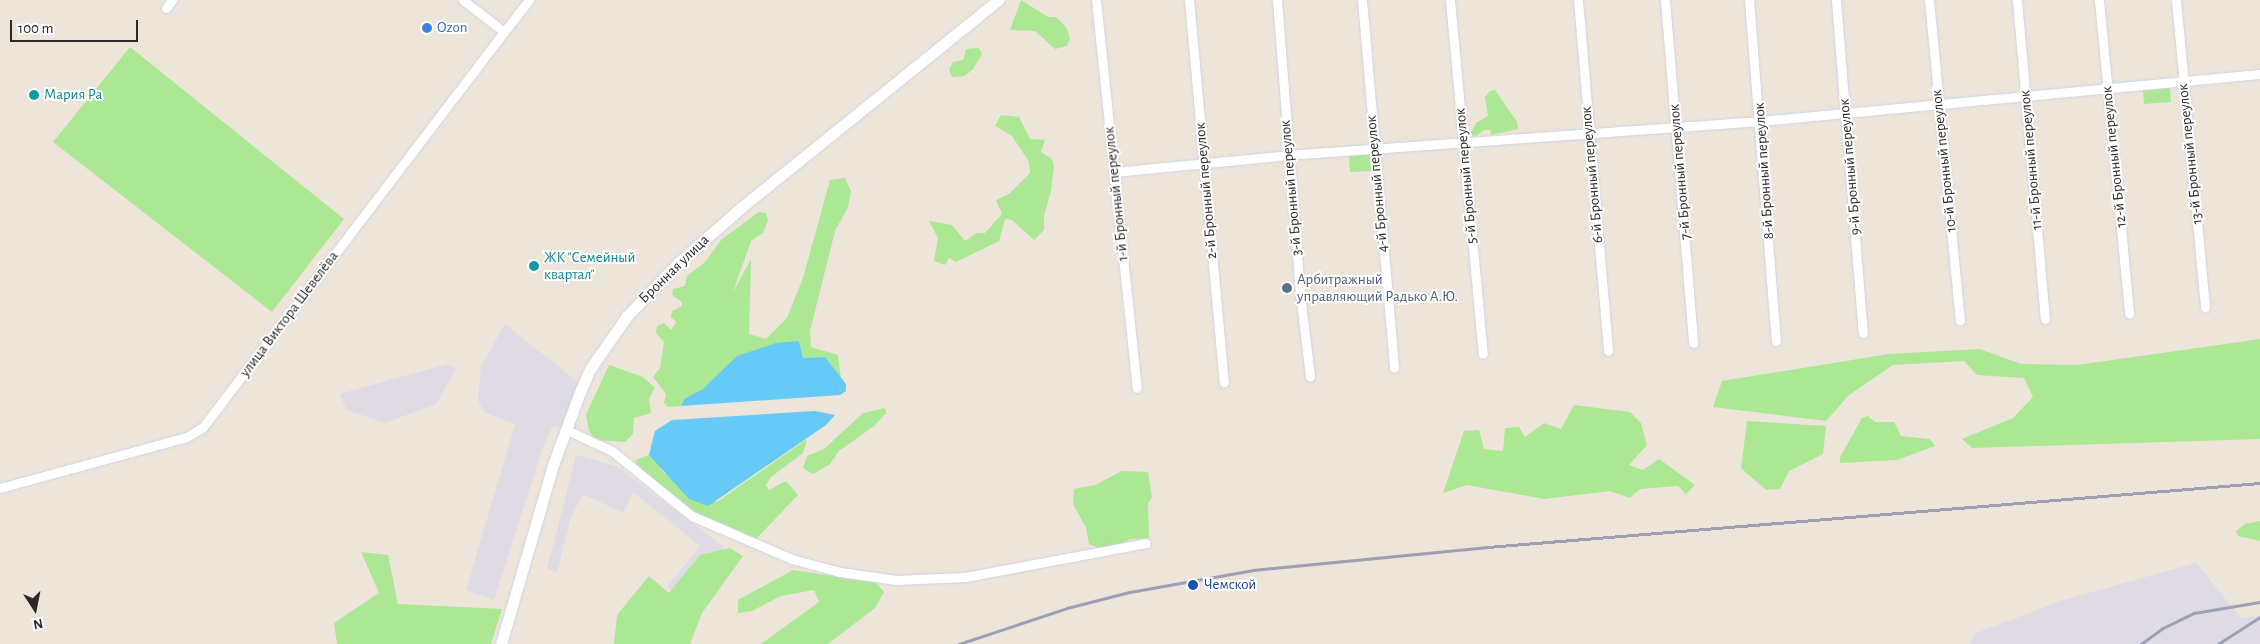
<!DOCTYPE html>
<meta charset="utf-8">
<style>
body{margin:0}
#map{position:relative;width:2260px;height:644px;overflow:hidden;background:#ede5da;font-family:"Alegreya Sans",sans-serif}
div>[style]{position:absolute}
.industrial>*{inset:0;background:#dedbe4}
.green>*{inset:0;background:#ace793}
.water>*{inset:0;background:#66c9f6}
.roads{filter:drop-shadow(0 0 1px #cfd2e3) drop-shadow(0 0 1px #cfd2e3)}
.minor>*{height:9px;margin:-4.5px;padding:0 4.5px;transform-origin:4.5px;border-radius:4.5px;background:#fff}
.tertiary>*{height:11px;margin:-5.5px;padding:0 5.5px;transform-origin:5.5px;border-radius:5.5px;background:#fff}
.rail>*{height:2.5px;margin:-1.25px;padding:0 1.25px;transform-origin:1.25px;border-radius:1.25px;background:#9d9fb5}
.dots>*{width:14px;height:14px;translate:-50% -50%;box-sizing:border-box;border:2px solid #fff;border-radius:50%}
span{translate:-50% -50%;white-space:nowrap;text-align:center;line-height:1.15;-webkit-text-stroke:4px #fff;paint-order:stroke}
.shop-label{font-size:15px;color:#366cbe}
.left{translate:0 -50%;text-align:left}
.culture-label{font-size:15px;color:#0d838f}
.street-label{font-size:15px;color:#292929}
.service-label{font-size:15px;color:#4e5e75}
.transit-label{font-size:15px;color:#164399}
.north{position:absolute;left:10px;top:584px;width:50px;height:50px;-webkit-text-stroke:4px #fff;paint-order:stroke;rotate:169deg;font-size:14px;font-weight:700;line-height:20px;text-align:center;color:#292929}
.north::after{content:'';display:block;margin:auto;width:18px;height:22px;background:#292929;clip-path:polygon(50% 0,100% 100%,50% 72%,0 100%)}
.scale{position:absolute;left:10px;top:20px;width:128px;height:22px;box-sizing:border-box;border:2px solid #292929;border-top:0;padding-left:6px;font-size:15px;line-height:18px;white-space:nowrap;color:#292929;-webkit-text-stroke:4px #fff;paint-order:stroke}
</style>
<div id="map">
<div class="industrial">
<div style="clip-path:polygon(505px 324px,579px 383px,561px 428px,553px 426px,543px 447px,494px 600px,466px 590px,515px 424px,484px 412px,478px 400px,481px 366px)"></div>
<div style="clip-path:polygon(448px 364px,456px 369px,436px 404px,385px 423px,347px 410px,339px 394px)"></div>
<div style="clip-path:polygon(576px 455px,616px 466px,724px 547px,719px 557px,710px 551px,675px 595px,667px 587px,700px 546px,633px 492px,623px 513px,583px 494px,571px 517px,557px 572px,547px 569px)"></div>
<div style="clip-path:polygon(2196px 563px,2241px 618px,2260px 616px,2260px 644px,1970px 644px,1974px 634px,2060px 601px)"></div>
</div>
<div class="green">
<div style="clip-path:polygon(1021px 0,1048px 17px,1056px 17px,1066px 27px,1070px 38px,1067px 46px,1055px 49px,1035px 31px,1010px 30px)"></div>
<div style="clip-path:polygon(130px 47px,344px 219px,272px 312px,53px 142px)"></div>
<div style="clip-path:polygon(979px 48px,982px 54px,973px 69px,965px 76px,952px 77px,949px 70px,953px 62px,963px 60px,966px 49px)"></div>
<div style="clip-path:polygon(2170px 88px,2171px 102px,2144px 104px,2143px 90px)"></div>
<div style="clip-path:polygon(1495px 90px,1517px 122px,1518px 129px,1491px 135px,1490px 130px,1484px 130px,1476px 136px,1470px 135px,1476px 123px,1488px 116px,1485px 97px,1490px 91px)"></div>
<div style="clip-path:polygon(1001px 115px,1019px 117px,1030px 139px,1045px 140px,1041px 152px,1052px 159px,1054px 166px,1051px 191px,1044px 216px,1044px 230px,1034px 240px,1012px 220px,1005px 219px,999px 241px,956px 262px,949px 258px,945px 265px,934px 261px,938px 238px,929px 221px,952px 225px,965px 241px,977px 233px,985px 233px,1002px 214px,996px 200px,1009px 194px,1030px 173px,1029px 162px,1012px 136px,995px 126px)"></div>
<div style="clip-path:polygon(1370px 154px,1371px 171px,1350px 172px,1349px 155px)"></div>
<div style="clip-path:polygon(845px 178px,851px 191px,848px 207px,835px 231px,810px 331px,811px 347px,838px 355px,841px 379px,825px 357px,803px 358px,799px 341px,684px 399px,681px 406px,668px 407px,664px 403px,666px 394px,653px 377px,660px 368px,664px 342px,656px 333px,657px 326px,664px 323px,671px 330px,676px 322px,671px 317px,672px 311px,682px 306px,682px 302px,672px 295px,673px 289px,685px 286px,687px 276px,705px 262px,722px 239px,759px 212px,766px 213px,768px 220px,763px 233px,751px 241px,733px 292px,751px 259px,749px 334px,766px 339px,787px 318px,803px 278px,830px 180px)"></div>
<div style="clip-path:polygon(2260px 339px,2260px 439px,1972px 448px,1962px 439px,2013px 418px,2033px 397px,2024px 378px,1977px 375px,1964px 361px,1893px 365px,1849px 395px,1826px 421px,1713px 407px,1722px 381px,1889px 354px,1980px 349px,2021px 364px,2077px 365px)"></div>
<div style="clip-path:polygon(609px 365px,643px 377px,655px 388px,649px 398px,651px 413px,634px 418px,633px 434px,625px 442px,596px 440px,589px 431px,586px 415px)"></div>
<div style="clip-path:polygon(1574px 405px,1630px 412px,1641px 423px,1647px 445px,1629px 465px,1643px 470px,1659px 459px,1695px 485px,1686px 494px,1678px 486px,1640px 489px,1630px 498px,1610px 491px,1544px 499px,1467px 485px,1443px 493px,1464px 431px,1479px 430px,1484px 449px,1503px 451px,1505px 428px,1519px 427px,1525px 437px,1544px 423px,1561px 429px)"></div>
<div style="clip-path:polygon(885px 408px,886px 413px,874px 426px,839px 451px,830px 464px,813px 474px,803px 468px,807px 456px,824px 449px,863px 413px)"></div>
<div style="clip-path:polygon(1868px 416px,1875px 422px,1894px 422px,1901px 436px,1930px 439px,1935px 446px,1897px 460px,1840px 463px,1840px 457px,1862px 418px)"></div>
<div style="clip-path:polygon(1747px 421px,1826px 426px,1823px 454px,1789px 471px,1780px 489px,1766px 490px,1741px 468px)"></div>
<div style="clip-path:polygon(807px 439px,803px 453px,771px 477px,766px 485px,769px 490px,786px 481px,798px 495px,756px 539px,686px 508px,637px 469px,636px 460px,649px 455px,656px 460px,664px 473px,717px 502px)"></div>
<div style="clip-path:polygon(1122px 471px,1148px 472px,1152px 497px,1148px 504px,1149px 538px,1132px 539px,1103px 550px,1089px 544px,1086px 528px,1073px 504px,1074px 489px,1095px 485px)"></div>
<div style="clip-path:polygon(2260px 521px,2260px 541px,2238px 536px,2236px 531px,2245px 524px)"></div>
<div style="clip-path:polygon(730px 548px,743px 556px,702px 613px,690px 644px,614px 644px,617px 615px,649px 576px,669px 593px,700px 555px)"></div>
<div style="clip-path:polygon(361px 552px,388px 555px,398px 604px,502px 609px,491px 644px,337px 644px,334px 623px,379px 593px)"></div>
<div style="clip-path:polygon(793px 570px,853px 579px,872px 578px,884px 592px,875px 608px,828px 644px,761px 644px,819px 602px,814px 590px,781px 596px,752px 611px,738px 613px,738px 600px)"></div>
</div>
<div class="water">
<div style="clip-path:polygon(799px 341px,803px 358px,825px 357px,846px 384px,846px 391px,840px 395px,681px 406px,684px 399px,703px 389px,737px 356px,776px 343px)"></div>
<div style="clip-path:polygon(815px 411px,835px 415px,826px 425px,708px 506px,689px 499px,649px 455px,655px 431px,672px 420px)"></div>
</div>
<div class="roads">
<div class="minor">
<div style="left:463px;top:0;width:52px;rotate:38deg"></div>
<div style="left:504px;top:32px;width:41px;rotate:-52deg"></div>
<div style="left:1096px;top:0;width:390px;rotate:84deg"></div>
<div style="left:1189px;top:0;width:384px;rotate:84.8deg"></div>
<div style="left:1277px;top:0;width:303px;rotate:85.5deg"></div>
<div style="left:1301px;top:302px;width:75px;rotate:83.1deg"></div>
<div style="left:1362px;top:0;width:369px;rotate:85deg"></div>
<div style="left:1450px;top:0;width:355px;rotate:84.7deg"></div>
<div style="left:1578px;top:0;width:352px;rotate:85.1deg"></div>
<div style="left:1665px;top:0;width:344px;rotate:85.3deg"></div>
<div style="left:1749px;top:0;width:342px;rotate:85.5deg"></div>
<div style="left:1836px;top:0;width:334px;rotate:85.4deg"></div>
<div style="left:1929px;top:0;width:322px;rotate:84.5deg"></div>
<div style="left:2017px;top:0;width:320px;rotate:85deg"></div>
<div style="left:2099px;top:0;width:315px;rotate:84.5deg"></div>
<div style="left:2176px;top:0;width:309px;rotate:84.6deg"></div>
<div style="left:166px;top:8px;width:10px;rotate:-53deg"></div>
<div style="left:1113px;top:172px;width:176px;rotate:-5.5deg"></div>
<div style="left:1288px;top:155px;width:473px;rotate:-4.1deg"></div>
<div style="left:1760px;top:121px;width:502px;rotate:-5.37deg"></div>
<div style="left:567px;top:430px;width:50px;rotate:25deg"></div>
<div style="left:612px;top:451px;width:103px;rotate:39.1deg"></div>
<div style="left:692px;top:516px;width:109px;rotate:23.3deg"></div>
<div style="left:792px;top:559px;width:50px;rotate:15.2deg"></div>
<div style="left:840px;top:572px;width:57px;rotate:8.1deg"></div>
<div style="left:896px;top:580px;width:69px;rotate:-2.5deg"></div>
<div style="left:965px;top:577px;width:184px;rotate:-10.6deg"></div>
<div style="left:0;top:488px;width:194px;rotate:-15.3deg"></div>
<div style="left:187px;top:437px;width:19px;rotate:-32deg"></div>
<div style="left:203px;top:427px;width:497px;rotate:-52.7deg"></div>
</div>
<div class="tertiary">
<div style="left:501px;top:644px;width:190px;rotate:-73.8deg"></div>
<div style="left:554px;top:462px;width:69px;rotate:-69.7deg"></div>
<div style="left:578px;top:397px;width:30px;rotate:-67deg"></div>
<div style="left:590px;top:369px;width:65px;rotate:-55.1deg"></div>
<div style="left:627px;top:316px;width:75px;rotate:-46.1deg"></div>
<div style="left:679px;top:262px;width:85px;rotate:-41.2deg"></div>
<div style="left:743px;top:206px;width:328px;rotate:-38.9deg"></div>
</div>
</div>
<div class="rail">
<div style="left:959px;top:644px;width:114px;rotate:-18.4deg"></div>
<div style="left:1067px;top:608px;width:65px;rotate:-14.3deg"></div>
<div style="left:1130px;top:592px;width:125px;rotate:-10.1deg"></div>
<div style="left:1253px;top:570px;width:236px;rotate:-5.6deg"></div>
<div style="left:1488px;top:547px;width:775px;rotate:-4.74deg"></div>
<div style="left:2141px;top:644px;width:27px;rotate:-36deg"></div>
<div style="left:2163px;top:628px;width:34px;rotate:-26deg"></div>
<div style="left:2194px;top:613px;width:67px;rotate:-9.5deg"></div>
<div style="left:2218px;top:644px;width:50px;rotate:-32.7deg"></div>
</div>
<div class="dots">
<div style="left:427px;top:28px;background:#3f7fe0"></div>
<div style="left:34px;top:95px;background:#0f9aa8"></div>
<div style="left:534px;top:266px;background:#0f9aa8"></div>
<div style="left:1287px;top:288px;background:#5c6f8a"></div>
<div style="left:1193px;top:585px;background:#1a4fb4"></div>
</div>
<div class="shop-label">
<span class="left" style="left:437px;top:28px">Ozon</span>
</div>
<div class="culture-label">
<span class="left" style="left:44px;top:95px">Мария Ра</span>
<span class="left" style="left:544px;top:266px">ЖК "Семейный<br>квартал"</span>
</div>
<div class="street-label">
<span style="left:2190px;top:154px;rotate:-96deg">13-й Бронный переулок</span>
<span style="left:2114px;top:157px;rotate:-96deg">12-й Бронный переулок</span>
<span style="left:2031px;top:160px;rotate:-95deg">11-й Бронный переулок</span>
<span style="left:1944px;top:161px;rotate:-96deg">10-й Бронный переулок</span>
<span style="left:1850px;top:167px;rotate:-95deg">9-й Бронный переулок</span>
<span style="left:1764px;top:171px;rotate:-94deg">8-й Бронный переулок</span>
<span style="left:1680px;top:172px;rotate:-95deg">7-й Бронный переулок</span>
<span style="left:1592px;top:175px;rotate:-95deg">6-й Бронный переулок</span>
<span style="left:1466px;top:176px;rotate:-95deg">5-й Бронный переулок</span>
<span style="left:1377px;top:184px;rotate:-95deg">4-й Бронный переулок</span>
<span style="left:1291px;top:188px;rotate:-95deg">3-й Бронный переулок</span>
<span style="left:1206px;top:191px;rotate:-95deg">2-й Бронный переулок</span>
<span style="left:1116px;top:194px;rotate:-96deg">1-й Бронный переулок</span>
<span style="left:674px;top:269px;rotate:-44deg">Бронная улица</span>
<span style="left:289px;top:314px;rotate:-53deg">улица Виктора Шевелёва</span>
</div>
<div class="service-label">
<span class="left" style="left:1297px;top:288px">Арбитражный<br>управляющий Радько А.Ю.</span>
</div>
<div class="transit-label">
<span class="left" style="left:1204px;top:585px">Чемской</span>
</div>
<div class="north">N</div>
<div class="scale">100 m</div>
</div>
